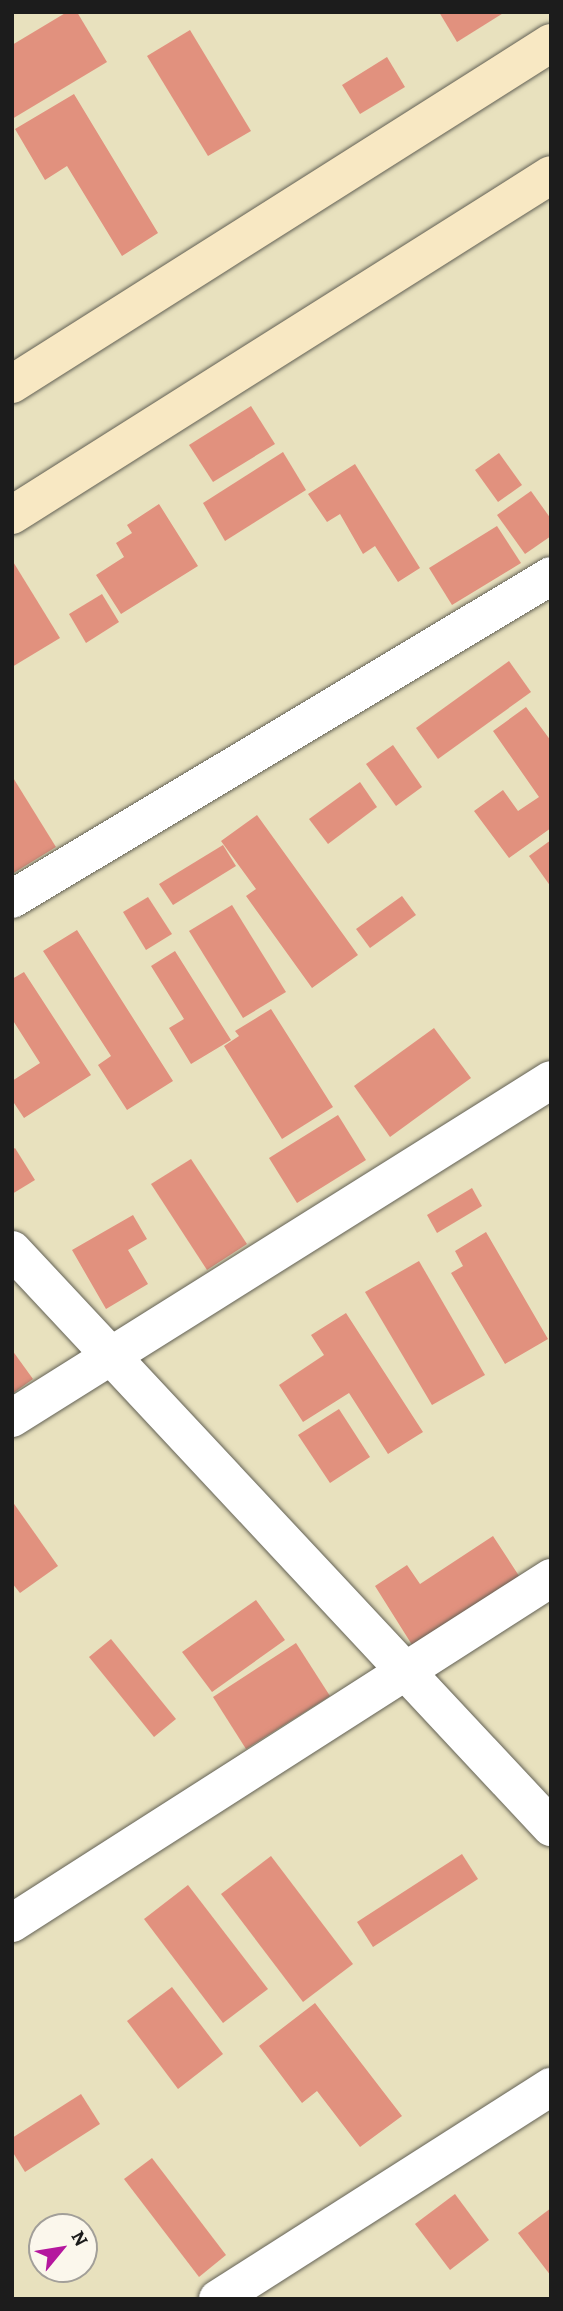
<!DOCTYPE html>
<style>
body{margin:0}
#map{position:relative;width:563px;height:2311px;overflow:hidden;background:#e8e1be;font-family:Alegreya,serif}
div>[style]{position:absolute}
.building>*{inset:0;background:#e1917e}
.roads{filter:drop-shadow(0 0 2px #636155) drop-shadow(0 0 2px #636155)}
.minor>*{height:38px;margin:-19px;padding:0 19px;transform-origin:19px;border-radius:19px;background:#fff}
.secondary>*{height:38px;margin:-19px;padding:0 19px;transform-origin:19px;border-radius:19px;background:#f8e8c3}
span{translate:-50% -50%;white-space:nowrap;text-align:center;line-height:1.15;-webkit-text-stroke:7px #fbf7ec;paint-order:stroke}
.frame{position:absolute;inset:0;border:14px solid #1c1c1c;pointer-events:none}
.north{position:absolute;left:28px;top:2213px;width:70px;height:70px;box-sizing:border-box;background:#fbf7ec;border:2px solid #a29f99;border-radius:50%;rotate:60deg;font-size:19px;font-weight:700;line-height:28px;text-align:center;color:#1c1c1c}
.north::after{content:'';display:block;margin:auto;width:24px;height:32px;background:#b5179e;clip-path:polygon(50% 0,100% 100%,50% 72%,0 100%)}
</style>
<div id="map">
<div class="building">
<div style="clip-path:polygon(67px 12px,77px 12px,107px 62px,12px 119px,12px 45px)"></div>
<div style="clip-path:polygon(439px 12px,505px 12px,457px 42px)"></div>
<div style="clip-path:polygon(190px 30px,251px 131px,208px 156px,147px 56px)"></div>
<div style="clip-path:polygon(387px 57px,405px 87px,360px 114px,342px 85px)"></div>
<div style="clip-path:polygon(74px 94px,158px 233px,122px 256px,67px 166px,45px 180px,15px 129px)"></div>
<div style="clip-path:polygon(251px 406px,275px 444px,213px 482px,189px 445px)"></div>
<div style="clip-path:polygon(283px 452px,306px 490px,225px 541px,203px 503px)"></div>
<div style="clip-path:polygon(499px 453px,522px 485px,498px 502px,475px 470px)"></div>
<div style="clip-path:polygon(355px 464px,420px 568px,398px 582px,375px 546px,363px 554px,340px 514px,327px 522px,308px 494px)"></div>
<div style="clip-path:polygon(531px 491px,551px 519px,551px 536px,525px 554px,497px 515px)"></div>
<div style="clip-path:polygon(159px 504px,198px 566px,121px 614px,96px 575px,124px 557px,116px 543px,132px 533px,127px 525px)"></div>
<div style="clip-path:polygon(497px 526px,521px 563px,452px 605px,429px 568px)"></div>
<div style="clip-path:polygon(12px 560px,60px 638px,12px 667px)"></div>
<div style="clip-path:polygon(102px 594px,119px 622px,86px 643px,69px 614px)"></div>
<div style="clip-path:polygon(509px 661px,531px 692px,438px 759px,416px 728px)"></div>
<div style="clip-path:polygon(526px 707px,551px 741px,551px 828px,509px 858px,474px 811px,503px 790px,518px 811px,539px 797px,493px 731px)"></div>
<div style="clip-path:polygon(393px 745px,422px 787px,396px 806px,366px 764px)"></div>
<div style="clip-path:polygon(12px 776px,56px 847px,12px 874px)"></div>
<div style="clip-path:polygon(360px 782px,377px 807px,328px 844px,309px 819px)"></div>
<div style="clip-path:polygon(257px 815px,358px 955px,312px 988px,246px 896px,256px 889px,221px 841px)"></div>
<div style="clip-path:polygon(551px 840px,551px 887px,529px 856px)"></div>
<div style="clip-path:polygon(223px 845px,236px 866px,173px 905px,159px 884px)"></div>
<div style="clip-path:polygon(402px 896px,416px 915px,370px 948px,356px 929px)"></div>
<div style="clip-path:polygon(148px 897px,172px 934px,146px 950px,123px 912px)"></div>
<div style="clip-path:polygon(232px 905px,286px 992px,243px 1018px,189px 931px)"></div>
<div style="clip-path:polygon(77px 930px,173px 1081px,127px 1110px,98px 1065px,111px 1056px,43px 951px)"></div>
<div style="clip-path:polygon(175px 951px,231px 1040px,191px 1064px,169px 1028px,184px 1019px,151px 966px)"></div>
<div style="clip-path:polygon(24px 972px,91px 1075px,24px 1118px,12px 1100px,12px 1081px,40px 1063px,12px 1019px,12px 979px)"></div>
<div style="clip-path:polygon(271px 1009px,333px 1107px,282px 1139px,224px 1046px,239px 1036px,235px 1031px)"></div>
<div style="clip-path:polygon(434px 1028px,471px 1078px,390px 1137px,354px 1086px)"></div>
<div style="clip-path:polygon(338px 1115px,366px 1160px,297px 1203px,269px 1158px)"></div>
<div style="clip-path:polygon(15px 1148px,35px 1180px,12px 1194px,12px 1150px)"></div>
<div style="clip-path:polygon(191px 1159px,247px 1244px,207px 1270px,151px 1184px)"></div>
<div style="clip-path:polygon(472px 1188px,482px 1206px,437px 1233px,427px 1215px)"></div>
<div style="clip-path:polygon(133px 1215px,147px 1239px,128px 1250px,148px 1284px,106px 1309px,72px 1250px)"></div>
<div style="clip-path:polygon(486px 1232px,548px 1339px,505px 1364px,451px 1273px,463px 1266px,455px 1251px)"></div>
<div style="clip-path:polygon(419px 1261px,485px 1375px,432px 1405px,365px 1292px)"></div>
<div style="clip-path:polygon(346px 1313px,423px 1432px,388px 1454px,349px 1393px,303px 1422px,279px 1385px,324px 1355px,311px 1335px)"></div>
<div style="clip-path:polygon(12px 1350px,33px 1379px,12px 1394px)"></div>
<div style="clip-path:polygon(339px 1409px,370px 1457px,330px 1483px,298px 1435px)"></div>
<div style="clip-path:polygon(12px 1501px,58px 1566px,20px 1593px,12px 1583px)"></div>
<div style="clip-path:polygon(493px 1536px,521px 1579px,414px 1648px,375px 1586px,407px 1565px,420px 1584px)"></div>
<div style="clip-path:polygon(256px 1600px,285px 1640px,212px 1692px,182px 1652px)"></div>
<div style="clip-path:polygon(111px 1639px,176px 1719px,154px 1737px,89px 1657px)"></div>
<div style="clip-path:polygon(296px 1643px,330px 1696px,246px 1749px,213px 1697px)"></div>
<div style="clip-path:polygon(462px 1854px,478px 1879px,373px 1947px,357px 1922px)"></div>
<div style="clip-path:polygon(271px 1856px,353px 1964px,303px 2002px,221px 1894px)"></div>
<div style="clip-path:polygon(188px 1885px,268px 1989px,223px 2023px,144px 1919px)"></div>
<div style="clip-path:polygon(172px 1987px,223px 2054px,178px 2089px,127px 2021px)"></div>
<div style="clip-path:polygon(315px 2003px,402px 2116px,360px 2147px,317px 2091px,302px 2103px,259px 2046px)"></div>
<div style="clip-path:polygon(81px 2094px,100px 2124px,25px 2172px,12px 2151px,12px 2138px)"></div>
<div style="clip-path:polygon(152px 2158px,226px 2255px,199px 2277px,124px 2179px)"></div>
<div style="clip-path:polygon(455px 2194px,489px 2240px,450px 2270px,415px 2224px)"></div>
<div style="clip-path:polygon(551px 2208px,551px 2276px,518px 2233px)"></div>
</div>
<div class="roads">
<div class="minor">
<div style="left:12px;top:899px;width:628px;rotate:-30.93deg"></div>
<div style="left:12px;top:1250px;width:790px;rotate:46.95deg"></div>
<div style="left:12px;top:1418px;width:636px;rotate:-32.09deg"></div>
<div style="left:12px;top:1923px;width:640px;rotate:-32.62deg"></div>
<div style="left:218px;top:2299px;width:395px;rotate:-32.5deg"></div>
</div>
<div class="secondary">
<div style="left:12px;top:384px;width:638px;rotate:-32.32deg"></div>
<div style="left:12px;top:515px;width:637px;rotate:-32.24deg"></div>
</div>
</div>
<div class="frame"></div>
<div class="north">N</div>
</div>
